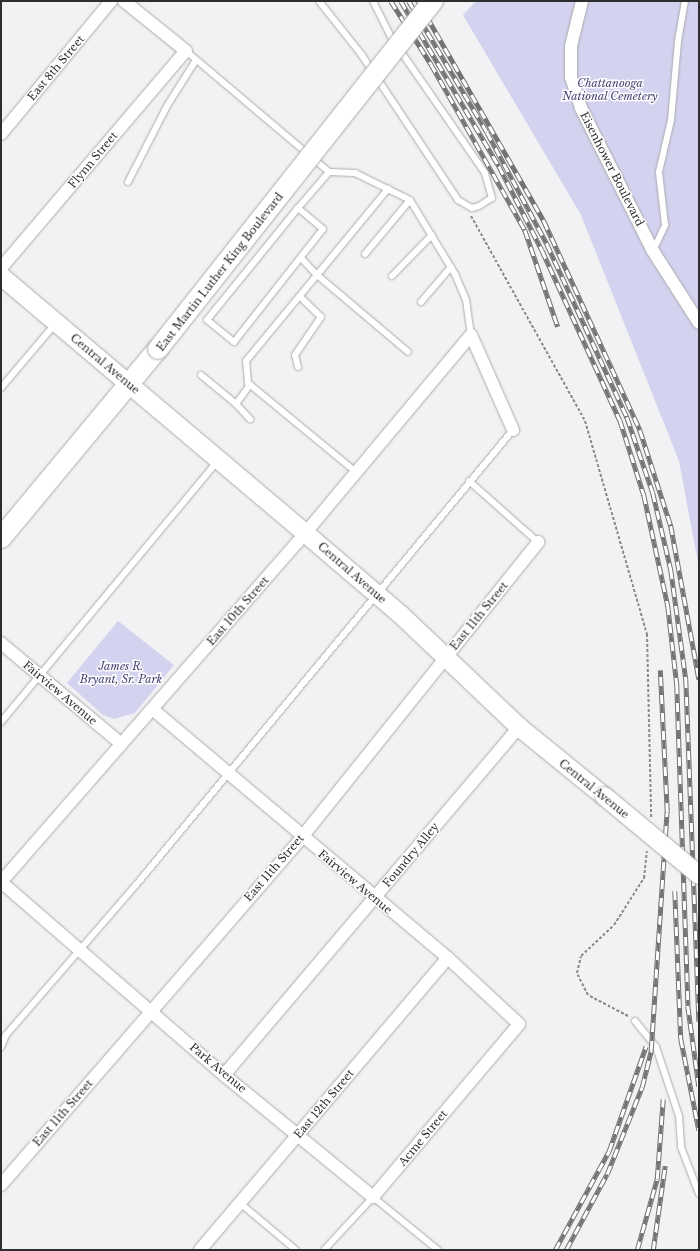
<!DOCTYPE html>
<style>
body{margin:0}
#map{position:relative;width:700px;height:1251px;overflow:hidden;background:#f2f2f4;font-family:"Libre Baskerville",serif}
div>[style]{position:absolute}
.green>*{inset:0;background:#d3d2ef}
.path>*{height:2px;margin-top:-1px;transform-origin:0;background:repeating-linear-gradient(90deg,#8a8a8b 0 3px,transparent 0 5px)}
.roads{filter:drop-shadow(0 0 1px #ababad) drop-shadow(0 0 1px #ababad)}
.service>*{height:6px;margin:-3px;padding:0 3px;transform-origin:3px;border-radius:3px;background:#fff}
.minor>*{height:12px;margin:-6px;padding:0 6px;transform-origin:6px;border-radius:6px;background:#fff}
.secondary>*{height:18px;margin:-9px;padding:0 9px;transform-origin:9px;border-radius:9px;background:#fff}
.primary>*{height:20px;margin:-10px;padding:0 10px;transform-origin:10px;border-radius:10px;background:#fff}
.rail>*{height:4.5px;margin-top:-2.25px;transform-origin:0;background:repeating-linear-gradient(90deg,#fff 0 9px,#737375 0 18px);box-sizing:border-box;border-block:1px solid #737375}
.bridges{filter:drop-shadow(0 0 1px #ababad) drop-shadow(0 0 1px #ababad)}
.secondary-bridge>*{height:18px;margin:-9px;padding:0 9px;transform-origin:9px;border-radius:9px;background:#fff}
.primary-bridge>*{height:20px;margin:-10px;padding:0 10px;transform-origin:10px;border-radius:10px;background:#fff}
span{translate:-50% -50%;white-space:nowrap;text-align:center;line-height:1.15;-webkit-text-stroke:3px #fff;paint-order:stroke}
.street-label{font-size:11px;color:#2e2e2f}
.park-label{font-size:11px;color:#464073;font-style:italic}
.frame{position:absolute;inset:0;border:2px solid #2e2e2f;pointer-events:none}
</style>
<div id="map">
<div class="green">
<div style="clip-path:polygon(476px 1px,699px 1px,699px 568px,679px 461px,581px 215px,463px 15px)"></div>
<div style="clip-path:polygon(118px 621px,174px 665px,135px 713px,114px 719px,103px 715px,67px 683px)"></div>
</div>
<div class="path">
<div style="left:471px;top:216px;width:235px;rotate:60.9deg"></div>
<div style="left:585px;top:421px;width:222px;rotate:73.8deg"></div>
<div style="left:647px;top:634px;width:183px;rotate:88.7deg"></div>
<div style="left:628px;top:1016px;width:45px;rotate:-152.3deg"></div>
<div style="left:588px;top:995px;width:25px;rotate:-117deg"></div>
<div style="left:577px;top:973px;width:17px;rotate:-77deg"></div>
<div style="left:581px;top:956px;width:45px;rotate:-43.2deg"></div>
<div style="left:614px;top:925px;width:56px;rotate:-57.4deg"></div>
<div style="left:644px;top:878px;width:27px;rotate:-84deg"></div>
</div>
<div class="roads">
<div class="service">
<div style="left:319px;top:1px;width:68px;rotate:51.6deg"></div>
<div style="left:361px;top:54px;width:175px;rotate:56.4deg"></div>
<div style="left:458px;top:200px;width:16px;rotate:30deg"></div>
<div style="left:472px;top:208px;width:7px;rotate:-16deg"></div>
<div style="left:479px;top:206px;width:15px;rotate:-32deg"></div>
<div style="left:492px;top:198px;width:26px;rotate:-106deg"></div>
<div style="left:485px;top:173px;width:165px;rotate:-124.7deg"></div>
<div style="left:391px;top:37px;width:40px;rotate:-116.6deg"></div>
<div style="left:186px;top:51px;width:187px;rotate:40.2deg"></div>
<div style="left:329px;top:172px;width:48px;rotate:130.7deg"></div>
<div style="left:298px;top:208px;width:144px;rotate:129.1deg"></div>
<div style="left:207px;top:320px;width:35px;rotate:39deg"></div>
<div style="left:234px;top:342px;width:144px;rotate:-51.8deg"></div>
<div style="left:323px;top:229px;width:33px;rotate:-140deg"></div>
<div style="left:329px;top:172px;width:26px;rotate:2deg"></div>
<div style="left:355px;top:173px;width:61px;rotate:26.1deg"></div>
<div style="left:410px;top:200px;width:87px;rotate:58.7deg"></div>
<div style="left:455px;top:274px;width:28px;rotate:67deg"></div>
<div style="left:466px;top:300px;width:35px;rotate:82deg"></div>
<div style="left:128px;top:182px;width:85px;rotate:-62.8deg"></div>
<div style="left:167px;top:106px;width:54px;rotate:-57.8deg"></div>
<div style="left:653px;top:251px;width:29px;rotate:-65deg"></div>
<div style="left:665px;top:225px;width:53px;rotate:-96.5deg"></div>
<div style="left:659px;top:172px;width:53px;rotate:-77deg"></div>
<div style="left:671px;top:120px;width:79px;rotate:-84.9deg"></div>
<div style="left:678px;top:41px;width:41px;rotate:-80.1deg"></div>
<div style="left:365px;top:254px;width:70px;rotate:-50.2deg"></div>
<div style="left:301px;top:258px;width:23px;rotate:47deg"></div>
<div style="left:317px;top:275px;width:112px;rotate:-50.5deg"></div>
<div style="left:392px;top:276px;width:57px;rotate:-45.7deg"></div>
<div style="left:421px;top:302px;width:46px;rotate:-49.4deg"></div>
<div style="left:298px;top:367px;width:12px;rotate:-104deg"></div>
<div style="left:295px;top:355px;width:46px;rotate:-55.6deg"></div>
<div style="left:321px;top:317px;width:30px;rotate:-136deg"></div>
<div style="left:201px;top:375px;width:45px;rotate:39.6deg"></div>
<div style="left:236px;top:404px;width:24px;rotate:-54deg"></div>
<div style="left:1px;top:388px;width:84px;rotate:-49.8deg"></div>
<div style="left:236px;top:404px;width:21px;rotate:47deg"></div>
<div style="left:356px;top:472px;width:140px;rotate:-140.5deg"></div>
<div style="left:248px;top:383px;width:22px;rotate:-95deg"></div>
<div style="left:246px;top:361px;width:112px;rotate:-50.5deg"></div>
<div style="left:317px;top:275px;width:119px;rotate:40.2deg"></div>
<div style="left:469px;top:481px;width:92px;rotate:41.5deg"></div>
<div style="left:1px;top:722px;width:339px;rotate:-50.3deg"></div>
<div style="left:635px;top:1021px;width:33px;rotate:51deg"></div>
<div style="left:656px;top:1047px;width:73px;rotate:71.6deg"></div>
<div style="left:679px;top:1116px;width:31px;rotate:86deg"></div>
<div style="left:681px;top:1147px;width:50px;rotate:69deg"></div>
<div style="left:1px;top:1047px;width:13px;rotate:-67deg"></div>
<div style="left:6px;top:1035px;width:198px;rotate:-49.1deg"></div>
<div style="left:136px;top:885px;width:591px;rotate:-50.36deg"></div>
<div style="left:240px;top:1203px;width:73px;rotate:40deg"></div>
<div style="left:324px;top:1250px;width:72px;rotate:-47.2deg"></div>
<div style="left:373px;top:1197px;width:84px;rotate:39.2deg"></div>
</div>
<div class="minor">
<div style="left:582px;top:1px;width:46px;rotate:103.7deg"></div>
<div style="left:571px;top:46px;width:31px;rotate:90deg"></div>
<div style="left:571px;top:77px;width:33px;rotate:72deg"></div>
<div style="left:581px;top:108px;width:160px;rotate:63.3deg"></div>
<div style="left:653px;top:251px;width:85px;rotate:57.4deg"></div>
<div style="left:1px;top:134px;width:173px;rotate:-50.4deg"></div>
<div style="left:1px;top:268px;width:285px;rotate:-49.6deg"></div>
<div style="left:186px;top:51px;width:80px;rotate:-141.1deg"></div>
<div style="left:1px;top:643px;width:155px;rotate:40deg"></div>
<div style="left:1px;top:882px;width:295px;rotate:40.9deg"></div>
<div style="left:224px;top:1075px;width:193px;rotate:39.3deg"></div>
<div style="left:373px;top:1197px;width:226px;rotate:-49.8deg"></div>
<div style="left:519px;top:1024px;width:97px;rotate:-137.1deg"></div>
<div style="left:448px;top:958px;width:385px;rotate:-139.9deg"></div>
<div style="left:1px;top:882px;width:450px;rotate:-48.9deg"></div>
<div style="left:297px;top:543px;width:271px;rotate:-50.1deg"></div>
<div style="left:471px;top:335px;width:104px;rotate:66.1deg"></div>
<div style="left:224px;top:1075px;width:456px;rotate:-49.7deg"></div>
<div style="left:1px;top:1185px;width:460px;rotate:-49.1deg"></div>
<div style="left:302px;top:837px;width:378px;rotate:-51.3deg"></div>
<div style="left:200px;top:1250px;width:383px;rotate:-49.7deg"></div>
</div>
<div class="secondary">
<div style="left:1px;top:276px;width:398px;rotate:40.2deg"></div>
<div style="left:305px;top:533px;width:126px;rotate:40.5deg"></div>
<div style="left:401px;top:615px;width:163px;rotate:43.5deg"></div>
<div style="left:519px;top:727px;width:109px;rotate:39.1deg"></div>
</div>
<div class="primary">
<div style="left:1px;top:538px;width:246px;rotate:-50.3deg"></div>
</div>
</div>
<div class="rail">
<div style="left:391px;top:1px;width:75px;rotate:57.6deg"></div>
<div style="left:431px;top:64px;width:191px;rotate:60.5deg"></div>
<div style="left:525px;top:230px;width:102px;rotate:71.2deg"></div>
<div style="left:401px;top:1px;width:192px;rotate:59.3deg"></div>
<div style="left:499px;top:166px;width:94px;rotate:62.9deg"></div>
<div style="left:542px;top:250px;width:187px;rotate:65.4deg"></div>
<div style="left:620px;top:420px;width:79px;rotate:72.3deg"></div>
<div style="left:644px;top:495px;width:114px;rotate:77.8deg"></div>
<div style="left:668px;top:606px;width:80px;rotate:83.5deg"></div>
<div style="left:677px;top:685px;width:321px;rotate:88deg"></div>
<div style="left:688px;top:1006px;width:81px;rotate:82.2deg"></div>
<div style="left:409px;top:1px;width:152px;rotate:59.2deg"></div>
<div style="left:487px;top:132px;width:127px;rotate:61.8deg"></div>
<div style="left:547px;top:244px;width:191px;rotate:65.2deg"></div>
<div style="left:627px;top:417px;width:80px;rotate:71.1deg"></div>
<div style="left:653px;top:493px;width:79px;rotate:76.8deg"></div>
<div style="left:671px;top:570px;width:110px;rotate:82.2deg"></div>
<div style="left:686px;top:679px;width:343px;rotate:87.8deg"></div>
<div style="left:418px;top:1px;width:254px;rotate:60.2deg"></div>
<div style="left:544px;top:221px;width:230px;rotate:65.3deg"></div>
<div style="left:640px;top:430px;width:101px;rotate:72.1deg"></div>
<div style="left:671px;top:526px;width:156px;rotate:79.6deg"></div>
<div style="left:675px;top:891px;width:148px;rotate:87.7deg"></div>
<div style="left:681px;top:1039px;width:93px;rotate:78.8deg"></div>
<div style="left:555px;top:1250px;width:113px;rotate:-61.4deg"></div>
<div style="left:609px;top:1151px;width:111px;rotate:-70.6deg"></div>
<div style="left:566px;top:1250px;width:86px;rotate:-61.7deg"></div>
<div style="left:607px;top:1174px;width:94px;rotate:-68.1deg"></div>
<div style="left:642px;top:1087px;width:38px;rotate:-76deg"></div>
<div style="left:651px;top:1050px;width:239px;rotate:-86.2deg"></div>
<div style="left:667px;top:812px;width:142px;rotate:-92.8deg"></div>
<div style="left:637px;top:1250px;width:74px;rotate:-74.3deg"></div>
<div style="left:657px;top:1179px;width:80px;rotate:-85.7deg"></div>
<div style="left:653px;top:1250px;width:85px;rotate:-81.9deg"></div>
</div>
<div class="bridges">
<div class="secondary-bridge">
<div style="left:604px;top:796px;width:124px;rotate:39.7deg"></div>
</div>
<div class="primary-bridge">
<div style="left:158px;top:349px;width:444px;rotate:-51.7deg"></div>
</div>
</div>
<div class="street-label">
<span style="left:56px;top:68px;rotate:-50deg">East 8th Street</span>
<span style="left:93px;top:160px;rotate:-50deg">Flynn Street</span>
<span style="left:612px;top:169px;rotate:63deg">Eisenhower Boulevard</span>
<span style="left:220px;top:272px;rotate:-52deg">East Martin Luther King Boulevard</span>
<span style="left:105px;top:364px;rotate:40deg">Central Avenue</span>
<span style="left:352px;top:573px;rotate:41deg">Central Avenue</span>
<span style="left:238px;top:611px;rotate:-49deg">East 10th Street</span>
<span style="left:479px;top:616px;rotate:-51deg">East 11th Street</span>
<span style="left:60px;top:693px;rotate:40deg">Fairview Avenue</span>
<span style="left:594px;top:789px;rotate:39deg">Central Avenue</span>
<span style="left:411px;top:855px;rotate:-50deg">Foundry Alley</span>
<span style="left:274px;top:868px;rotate:-49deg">East 11th Street</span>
<span style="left:355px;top:882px;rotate:40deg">Fairview Avenue</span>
<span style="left:218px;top:1068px;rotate:40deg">Park Avenue</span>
<span style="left:324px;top:1104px;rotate:-50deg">East 12th Street</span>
<span style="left:63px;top:1113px;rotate:-49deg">East 11th Street</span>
<span style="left:423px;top:1138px;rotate:-50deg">Acme Street</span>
</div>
<div class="park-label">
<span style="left:610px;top:90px">Chattanooga<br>National Cemetery</span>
<span style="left:121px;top:673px">James R.<br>Bryant, Sr. Park</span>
</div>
<div class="frame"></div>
</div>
